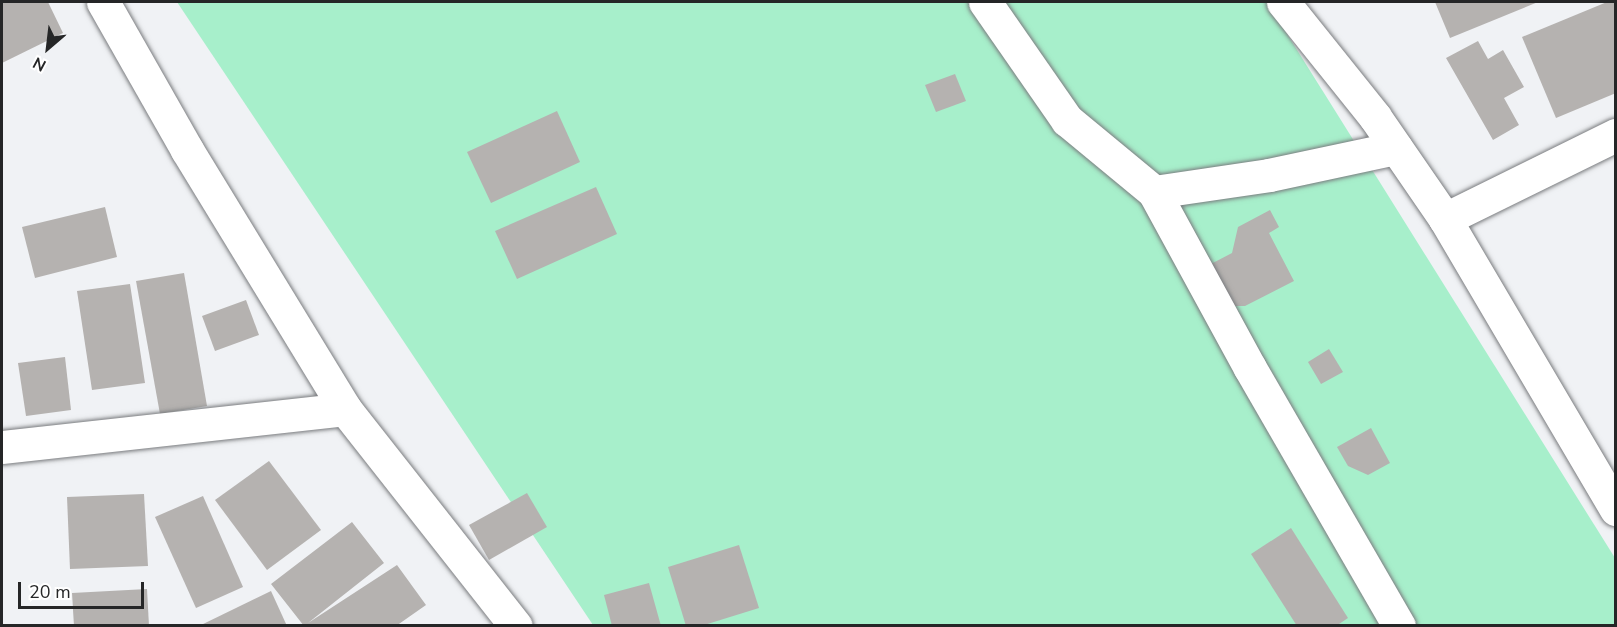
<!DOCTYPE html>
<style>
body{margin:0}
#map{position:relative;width:1617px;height:627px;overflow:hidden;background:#f0f2f5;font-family:"Nunito Sans",sans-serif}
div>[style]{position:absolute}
.green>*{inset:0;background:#a7efcb}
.building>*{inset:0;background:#b5b2b0}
.roads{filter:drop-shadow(0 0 2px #7a7c7f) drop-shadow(0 0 2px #7a7c7f)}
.minor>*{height:33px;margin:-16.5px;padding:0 16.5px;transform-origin:16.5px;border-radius:16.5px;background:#fff}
span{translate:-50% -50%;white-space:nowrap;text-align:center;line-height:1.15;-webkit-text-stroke:5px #fff;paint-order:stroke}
.frame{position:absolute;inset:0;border:3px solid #252627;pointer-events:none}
.north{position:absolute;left:18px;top:18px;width:60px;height:60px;-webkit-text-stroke:4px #fff;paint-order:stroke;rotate:208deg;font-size:16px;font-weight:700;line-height:24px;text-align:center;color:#252627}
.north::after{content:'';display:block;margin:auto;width:21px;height:27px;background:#252627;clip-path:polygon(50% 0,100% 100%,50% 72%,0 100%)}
.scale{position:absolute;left:18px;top:582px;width:126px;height:27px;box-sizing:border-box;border:3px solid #252627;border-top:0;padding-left:8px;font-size:18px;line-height:21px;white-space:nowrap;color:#252627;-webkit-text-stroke:4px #fff;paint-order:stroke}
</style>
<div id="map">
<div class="green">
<div style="clip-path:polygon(177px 2px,1267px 2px,1615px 558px,1615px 625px,593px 625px)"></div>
</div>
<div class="building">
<div style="clip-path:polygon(2px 2px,48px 2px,63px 33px,2px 63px)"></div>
<div style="clip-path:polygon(1435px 2px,1538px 2px,1450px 38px)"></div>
<div style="clip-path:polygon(1607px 2px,1616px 2px,1616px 93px,1556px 118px,1522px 37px)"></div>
<div style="clip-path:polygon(1478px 41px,1488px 59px,1503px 50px,1524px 87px,1504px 98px,1519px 125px,1493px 140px,1446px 58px)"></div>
<div style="clip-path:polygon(955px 74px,966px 101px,936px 112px,925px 85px)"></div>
<div style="clip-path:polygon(557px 111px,580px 162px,491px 203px,467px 152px)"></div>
<div style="clip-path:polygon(596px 187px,617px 234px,517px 279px,495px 231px)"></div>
<div style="clip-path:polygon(105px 207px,117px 257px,35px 278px,22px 227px)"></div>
<div style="clip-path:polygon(1270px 210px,1279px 227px,1269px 233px,1294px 281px,1245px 306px,1231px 306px,1209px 265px,1232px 253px,1238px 227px)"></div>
<div style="clip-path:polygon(184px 273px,207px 406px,160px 414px,136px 281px)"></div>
<div style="clip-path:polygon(130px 284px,145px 383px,92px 390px,77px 291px)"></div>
<div style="clip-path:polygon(246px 300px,259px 335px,215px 351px,202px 316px)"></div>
<div style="clip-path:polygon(1329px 349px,1343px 372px,1321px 384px,1308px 362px)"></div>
<div style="clip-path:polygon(65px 357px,71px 410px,26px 416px,18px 363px)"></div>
<div style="clip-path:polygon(1371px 428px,1390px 463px,1368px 475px,1348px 466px,1337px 447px)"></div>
<div style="clip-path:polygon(269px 461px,321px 530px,267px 570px,215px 500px)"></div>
<div style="clip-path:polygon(527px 493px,547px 527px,489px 560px,469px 525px)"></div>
<div style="clip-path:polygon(144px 494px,148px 566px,70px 569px,67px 497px)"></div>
<div style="clip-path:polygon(203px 496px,243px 587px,196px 608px,155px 517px)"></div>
<div style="clip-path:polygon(352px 522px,384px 563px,308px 623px,397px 565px,426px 605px,396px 626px,304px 626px,271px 584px)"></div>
<div style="clip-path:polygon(1291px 528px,1348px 618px,1336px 626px,1297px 626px,1251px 554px)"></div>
<div style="clip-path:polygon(739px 545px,759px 608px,701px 626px,686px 626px,668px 567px)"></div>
<div style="clip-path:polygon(649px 583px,661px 626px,612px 626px,604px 595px)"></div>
<div style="clip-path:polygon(147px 589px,149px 626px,74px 626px,72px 593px)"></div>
<div style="clip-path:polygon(271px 591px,287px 626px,199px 626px)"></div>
</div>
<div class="roads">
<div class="minor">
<div style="left:103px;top:2px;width:170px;rotate:60.4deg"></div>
<div style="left:187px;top:150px;width:303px;rotate:58.6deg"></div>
<div style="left:345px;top:409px;width:276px;rotate:51.8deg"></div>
<div style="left:985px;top:2px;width:144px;rotate:55.2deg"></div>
<div style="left:1067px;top:120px;width:113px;rotate:39.6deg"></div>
<div style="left:1154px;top:192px;width:200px;rotate:61.4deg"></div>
<div style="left:1250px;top:368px;width:298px;rotate:60deg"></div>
<div style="left:1283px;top:2px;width:147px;rotate:51.3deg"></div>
<div style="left:1375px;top:117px;width:124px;rotate:55.5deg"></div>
<div style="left:1445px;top:219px;width:337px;rotate:59.5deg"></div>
<div style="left:1154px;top:192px;width:116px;rotate:-8.4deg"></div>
<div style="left:1269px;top:175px;width:130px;rotate:-12deg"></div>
<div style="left:1445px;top:219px;width:191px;rotate:-26.2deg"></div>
<div style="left:2px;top:447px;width:345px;rotate:-6.3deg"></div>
</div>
</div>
<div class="frame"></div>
<div class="north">N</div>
<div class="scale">20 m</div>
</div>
